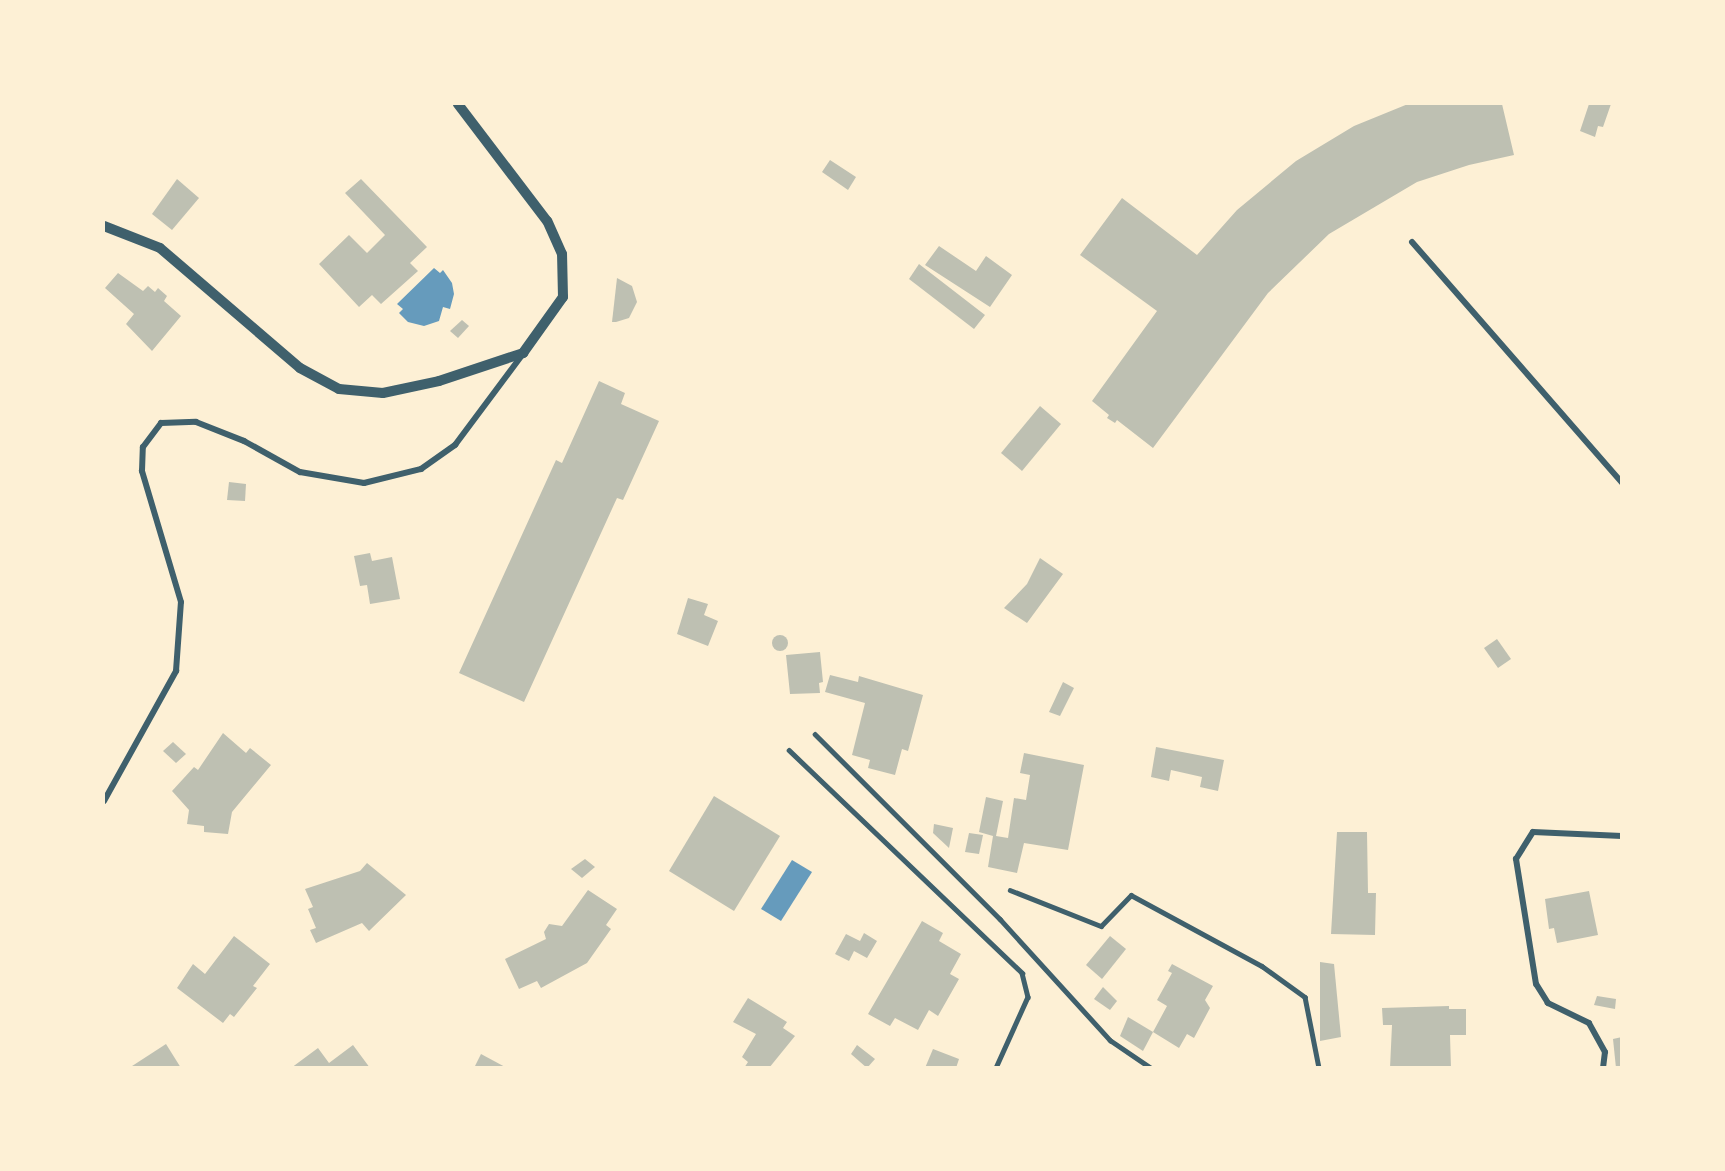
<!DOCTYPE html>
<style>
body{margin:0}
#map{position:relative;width:1725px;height:1171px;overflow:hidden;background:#fdf0d5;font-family:Jost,sans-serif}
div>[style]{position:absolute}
.water>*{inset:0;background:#669bbc}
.building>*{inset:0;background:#bec0b2}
.round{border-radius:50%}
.service>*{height:4.5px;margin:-2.25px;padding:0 2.25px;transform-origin:2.25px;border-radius:2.25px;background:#3f606c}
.minor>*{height:6px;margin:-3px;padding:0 3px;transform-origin:3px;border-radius:3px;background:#3f606c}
.tertiary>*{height:10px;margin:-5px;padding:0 5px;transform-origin:5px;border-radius:5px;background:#3f606c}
span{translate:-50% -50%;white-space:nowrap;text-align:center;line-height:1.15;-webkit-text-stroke:4.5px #fdf0d5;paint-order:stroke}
.frame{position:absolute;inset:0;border:105px solid #fdf0d5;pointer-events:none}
</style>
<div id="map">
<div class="water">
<div style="clip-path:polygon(434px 268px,440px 273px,443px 270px,452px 283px,454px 294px,450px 309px,443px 307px,439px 321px,424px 326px,408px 322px,399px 313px,403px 309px,397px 304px)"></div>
<div style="clip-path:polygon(792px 860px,812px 872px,781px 921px,761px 909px)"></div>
</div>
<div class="building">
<div style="clip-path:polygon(1408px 104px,1502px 104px,1514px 155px,1469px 165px,1417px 182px,1329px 234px,1268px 293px,1153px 448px,1117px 420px,1115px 423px,1107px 418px,1109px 415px,1092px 401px,1157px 311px,1080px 255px,1122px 198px,1197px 255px,1237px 210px,1296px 161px,1354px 126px)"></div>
<div style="clip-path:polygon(1589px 104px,1611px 104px,1603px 127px,1598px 126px,1595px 137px,1580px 131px)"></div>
<div style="clip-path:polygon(830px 160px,856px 177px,848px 190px,822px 172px)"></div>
<div style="clip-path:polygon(177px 179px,199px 198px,172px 230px,152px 214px)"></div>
<div style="clip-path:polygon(361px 179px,427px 247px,410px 263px,418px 271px,381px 304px,372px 295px,359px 307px,319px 264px,349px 235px,367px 253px,385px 235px,345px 193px)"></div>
<div style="clip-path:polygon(939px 246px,976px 271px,986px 256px,1012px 275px,990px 307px,925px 265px)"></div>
<div style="clip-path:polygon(919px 264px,985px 315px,974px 329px,909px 279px)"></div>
<div style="clip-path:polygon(118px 273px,143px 291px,148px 286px,155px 292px,158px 288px,167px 296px,164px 301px,181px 316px,152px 351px,126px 324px,134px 314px,105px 288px)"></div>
<div style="clip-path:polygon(617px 278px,632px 286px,637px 302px,629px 318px,616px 322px,612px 322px)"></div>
<div style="clip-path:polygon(462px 320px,469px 326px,458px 338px,450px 331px)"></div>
<div style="clip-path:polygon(599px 381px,625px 393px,621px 404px,659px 421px,623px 500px,617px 498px,524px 702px,459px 673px,556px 460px,562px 463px)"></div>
<div style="clip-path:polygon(1040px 406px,1061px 424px,1022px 471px,1001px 453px)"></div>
<div style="clip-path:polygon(229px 482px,246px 484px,245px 501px,227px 500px)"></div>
<div style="clip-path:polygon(370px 553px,372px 561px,392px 557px,400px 599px,370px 604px,367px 585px,360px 586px,354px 556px)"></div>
<div style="clip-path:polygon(1040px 558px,1063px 574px,1027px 623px,1004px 608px,1027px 584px)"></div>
<div style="clip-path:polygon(688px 598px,708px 604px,704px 615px,718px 621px,708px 646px,677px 634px)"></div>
<div class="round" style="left:772px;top:635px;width:16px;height:16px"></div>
<div style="clip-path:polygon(1497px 639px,1511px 659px,1498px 668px,1484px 648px)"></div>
<div style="clip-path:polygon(820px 652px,823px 682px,819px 683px,820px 693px,790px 694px,786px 655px)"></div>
<div style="clip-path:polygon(830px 675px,858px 682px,859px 676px,923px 695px,908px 751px,902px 749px,895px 775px,868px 768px,870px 760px,852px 755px,865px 703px,825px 692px)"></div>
<div style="clip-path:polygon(1063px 682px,1074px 688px,1060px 716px,1049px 712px)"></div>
<div style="clip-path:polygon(223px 733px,246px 753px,250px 748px,271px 765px,232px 812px,228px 834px,204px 832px,204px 826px,187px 824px,189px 810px,172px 791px,194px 767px,198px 770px)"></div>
<div style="clip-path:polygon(173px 742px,186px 754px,176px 763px,163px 751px)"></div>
<div style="clip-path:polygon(1156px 747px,1224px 760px,1218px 791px,1200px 787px,1202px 777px,1171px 770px,1169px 781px,1151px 777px)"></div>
<div style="clip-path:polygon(1024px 753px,1084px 765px,1068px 850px,1024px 843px,1017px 873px,988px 867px,993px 836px,979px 832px,986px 797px,1003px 801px,996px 836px,1008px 838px,1014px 798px,1026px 800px,1030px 775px,1020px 773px)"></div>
<div style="clip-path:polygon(714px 796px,780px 836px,734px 911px,669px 871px)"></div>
<div style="clip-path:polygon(934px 824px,953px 828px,949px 848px,933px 833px)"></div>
<div style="clip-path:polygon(1337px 832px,1367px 832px,1368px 893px,1376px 893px,1375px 935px,1331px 934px)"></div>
<div style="clip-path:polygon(969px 833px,983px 835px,979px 854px,965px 852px)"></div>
<div style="clip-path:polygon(585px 859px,595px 867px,582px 878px,571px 869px)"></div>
<div style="clip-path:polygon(367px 863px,406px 895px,369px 931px,362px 923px,316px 943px,310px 930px,316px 928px,308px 909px,313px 907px,305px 889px,360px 871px)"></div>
<div style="clip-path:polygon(588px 890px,617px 909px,606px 925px,611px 929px,587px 963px,541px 988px,537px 981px,519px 989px,505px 959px,546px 939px,544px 932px,549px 924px,562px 926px)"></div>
<div style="clip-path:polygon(1589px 891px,1598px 935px,1557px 943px,1554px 928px,1549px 929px,1545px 899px)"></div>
<div style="clip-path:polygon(922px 921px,943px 933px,939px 941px,961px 954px,950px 974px,959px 979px,938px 1016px,929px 1010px,918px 1030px,895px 1018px,890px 1026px,868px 1014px)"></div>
<div style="clip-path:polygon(864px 933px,877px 941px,867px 958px,854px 951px,849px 961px,835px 954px,846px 934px,860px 941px)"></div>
<div style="clip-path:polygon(234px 936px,270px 964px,253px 986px,257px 988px,234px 1017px,230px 1014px,223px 1023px,177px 988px,193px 964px,205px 974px)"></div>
<div style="clip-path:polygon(1110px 936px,1126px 949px,1102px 979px,1086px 965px)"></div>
<div style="clip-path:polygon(1320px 962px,1334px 964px,1341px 1037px,1320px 1041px)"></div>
<div style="clip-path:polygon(1172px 964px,1213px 986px,1205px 1000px,1210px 1008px,1194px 1038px,1187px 1034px,1179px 1048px,1153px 1032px,1167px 1006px,1157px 1000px,1172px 973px,1168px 971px)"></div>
<div style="clip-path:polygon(1103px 987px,1117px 1001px,1110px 1010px,1094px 999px)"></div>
<div style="clip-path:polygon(1597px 996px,1616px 999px,1615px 1009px,1594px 1005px)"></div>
<div style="clip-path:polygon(748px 998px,787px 1022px,783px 1028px,795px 1036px,769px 1068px,744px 1068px,748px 1062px,742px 1057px,756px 1034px,733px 1022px)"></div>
<div style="clip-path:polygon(1449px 1006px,1449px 1009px,1466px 1009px,1466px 1035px,1450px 1035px,1451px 1068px,1390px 1068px,1392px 1025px,1383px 1025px,1382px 1008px)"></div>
<div style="clip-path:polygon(1128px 1017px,1153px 1032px,1143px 1051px,1120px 1036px)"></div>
<div style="clip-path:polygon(1622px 1037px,1622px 1068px,1616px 1068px,1613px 1039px)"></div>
<div style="clip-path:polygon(166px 1044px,181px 1068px,129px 1068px)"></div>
<div style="clip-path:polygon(353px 1045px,370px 1068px,291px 1068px,318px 1048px,329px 1063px)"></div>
<div style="clip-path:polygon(857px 1045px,875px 1059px,867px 1068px,851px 1054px)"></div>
<div style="clip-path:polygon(933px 1049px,959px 1059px,956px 1068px,925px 1068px)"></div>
<div style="clip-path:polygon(481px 1054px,507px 1068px,474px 1068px)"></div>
</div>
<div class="service">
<div style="left:815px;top:734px;width:262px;rotate:45deg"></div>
<div style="left:1000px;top:919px;width:164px;rotate:47.7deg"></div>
<div style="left:1110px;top:1040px;width:50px;rotate:34.3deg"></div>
<div style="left:789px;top:750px;width:323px;rotate:43.7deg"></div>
<div style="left:1022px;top:973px;width:25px;rotate:76deg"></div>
<div style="left:1028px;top:997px;width:78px;rotate:114.3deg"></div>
<div style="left:1010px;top:890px;width:98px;rotate:21.6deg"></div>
<div style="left:1101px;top:926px;width:43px;rotate:-45.9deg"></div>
<div style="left:1131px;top:895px;width:149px;rotate:28.5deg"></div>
<div style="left:1262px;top:966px;width:53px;rotate:35.8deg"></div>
<div style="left:1305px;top:997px;width:72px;rotate:78.8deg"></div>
</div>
<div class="minor">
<div style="left:1412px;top:242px;width:320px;rotate:48.9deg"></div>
<div style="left:104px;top:801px;width:149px;rotate:-61deg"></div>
<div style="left:176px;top:671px;width:69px;rotate:-85.9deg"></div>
<div style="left:181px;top:602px;width:137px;rotate:-106.6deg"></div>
<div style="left:142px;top:471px;width:24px;rotate:-88deg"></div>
<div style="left:143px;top:447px;width:30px;rotate:-53deg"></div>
<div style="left:161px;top:423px;width:35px;rotate:-2deg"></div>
<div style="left:196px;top:422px;width:52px;rotate:21.6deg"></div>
<div style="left:244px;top:441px;width:64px;rotate:29deg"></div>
<div style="left:300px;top:472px;width:65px;rotate:9.8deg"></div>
<div style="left:364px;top:483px;width:59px;rotate:-13.8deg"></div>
<div style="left:421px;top:469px;width:42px;rotate:-35.2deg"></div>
<div style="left:455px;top:445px;width:112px;rotate:-53.3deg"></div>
<div style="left:1603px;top:1068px;width:16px;rotate:-83deg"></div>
<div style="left:1605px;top:1052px;width:33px;rotate:-119deg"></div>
<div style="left:1589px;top:1023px;width:46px;rotate:-154deg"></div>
<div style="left:1548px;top:1003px;width:22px;rotate:-122deg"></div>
<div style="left:1536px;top:984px;width:127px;rotate:-99.1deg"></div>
<div style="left:1516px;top:859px;width:32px;rotate:-58deg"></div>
<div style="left:1533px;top:832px;width:89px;rotate:2.6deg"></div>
</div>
<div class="tertiary">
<div style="left:104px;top:226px;width:60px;rotate:21.4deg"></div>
<div style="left:160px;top:248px;width:184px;rotate:40.6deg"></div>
<div style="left:300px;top:368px;width:44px;rotate:28.3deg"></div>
<div style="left:339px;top:389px;width:44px;rotate:5.2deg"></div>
<div style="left:383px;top:393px;width:57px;rotate:-12.1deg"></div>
<div style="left:439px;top:381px;width:89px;rotate:-18.4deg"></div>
<div style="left:523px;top:353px;width:69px;rotate:-54.5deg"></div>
<div style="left:563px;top:297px;width:43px;rotate:-91.3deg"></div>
<div style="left:562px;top:254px;width:36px;rotate:-114deg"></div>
<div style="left:547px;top:221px;width:147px;rotate:-127.3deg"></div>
</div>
<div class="frame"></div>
</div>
